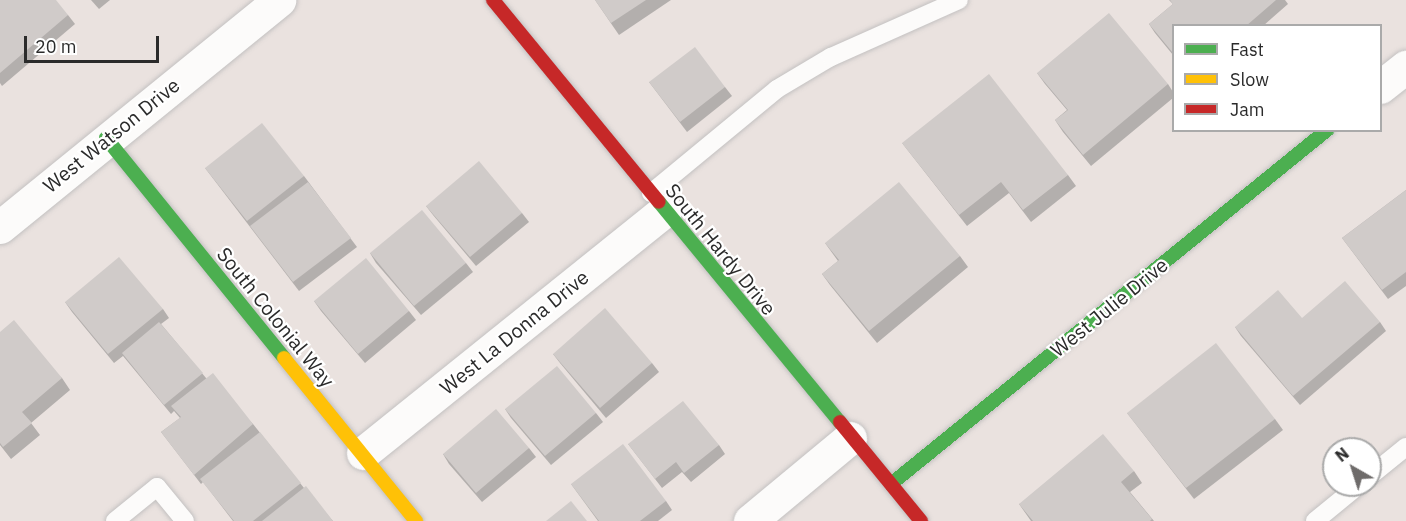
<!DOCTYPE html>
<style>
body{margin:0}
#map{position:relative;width:1406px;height:521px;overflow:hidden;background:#eae2df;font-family:"IBM Plex Sans",sans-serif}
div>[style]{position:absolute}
.roads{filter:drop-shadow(0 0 2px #c3c1c1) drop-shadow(0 0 2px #c3c1c1)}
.lane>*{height:18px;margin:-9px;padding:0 9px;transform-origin:9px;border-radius:9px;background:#fcfbfa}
.street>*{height:33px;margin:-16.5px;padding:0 16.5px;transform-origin:16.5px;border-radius:16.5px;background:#fcfbfa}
.fast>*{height:14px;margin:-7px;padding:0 7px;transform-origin:7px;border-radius:7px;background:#4caf50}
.slow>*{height:14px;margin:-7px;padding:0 7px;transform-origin:7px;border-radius:7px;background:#ffc107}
.jam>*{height:14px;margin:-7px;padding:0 7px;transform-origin:7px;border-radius:7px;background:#c62828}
.wall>*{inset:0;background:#b3afad}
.building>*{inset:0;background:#d0cbc9}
span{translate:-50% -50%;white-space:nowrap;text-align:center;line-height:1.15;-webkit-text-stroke:4.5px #fff;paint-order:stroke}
.street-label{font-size:20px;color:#2b2b2b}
.legend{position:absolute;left:1172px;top:24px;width:210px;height:108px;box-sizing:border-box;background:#fff;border:2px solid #aaa;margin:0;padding:8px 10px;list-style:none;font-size:18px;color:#2b2b2b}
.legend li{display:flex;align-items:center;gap:12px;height:30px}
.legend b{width:30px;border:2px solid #aaa}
.north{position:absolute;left:1322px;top:437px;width:60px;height:60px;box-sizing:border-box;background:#fff;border:2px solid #aaa;border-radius:50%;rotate:321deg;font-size:16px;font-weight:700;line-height:24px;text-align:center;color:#2b2b2b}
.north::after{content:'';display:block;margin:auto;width:21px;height:27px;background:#6e6b6a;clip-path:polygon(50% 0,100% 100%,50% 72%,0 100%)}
.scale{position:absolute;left:24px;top:36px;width:135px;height:27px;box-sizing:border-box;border:3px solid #2b2b2b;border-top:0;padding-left:8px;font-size:18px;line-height:21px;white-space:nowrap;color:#2b2b2b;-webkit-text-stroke:4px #fff;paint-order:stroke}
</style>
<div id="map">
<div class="roads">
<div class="lane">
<div style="left:651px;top:193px;width:163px;rotate:-39.5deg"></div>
<div style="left:777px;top:89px;width:63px;rotate:-30.7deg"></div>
<div style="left:831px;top:57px;width:140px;rotate:-24deg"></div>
<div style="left:1370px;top:476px;width:46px;rotate:-38.9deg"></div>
<div style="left:115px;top:521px;width:54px;rotate:-39deg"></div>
<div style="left:157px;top:487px;width:44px;rotate:50.5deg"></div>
<div style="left:1315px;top:521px;width:57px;rotate:-39.3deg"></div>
</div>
<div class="street">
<div style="left:1380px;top:87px;width:33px;rotate:-38deg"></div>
<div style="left:0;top:227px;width:360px;rotate:-39.1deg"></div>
<div style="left:363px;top:453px;width:388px;rotate:-38.8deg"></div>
<div style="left:750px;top:521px;width:130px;rotate:-39.7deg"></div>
</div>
<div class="fast">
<div style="left:106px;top:138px;width:283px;rotate:51deg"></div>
<div style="left:659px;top:202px;width:285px;rotate:50.6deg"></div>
<div style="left:891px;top:484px;width:562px;rotate:-39.07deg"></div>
</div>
<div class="slow">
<div style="left:284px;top:358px;width:210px;rotate:51deg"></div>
</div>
<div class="jam">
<div style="left:493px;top:0;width:261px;rotate:50.6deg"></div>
<div style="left:840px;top:422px;width:128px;rotate:50.7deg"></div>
</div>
</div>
<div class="wall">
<div style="clip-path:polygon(0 0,68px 15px,75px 24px,2px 86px,0 83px)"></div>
<div style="clip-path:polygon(91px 0,110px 0,99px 9px)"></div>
<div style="clip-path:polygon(595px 0,671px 0,619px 35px)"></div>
<div style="clip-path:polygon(1169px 0,1285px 0,1288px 4px,1263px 26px,1173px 26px,1173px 55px,1155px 33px,1149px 24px,1173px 4px)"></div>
<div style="clip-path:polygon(1037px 73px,1168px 84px,1173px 92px,1173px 98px,1091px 166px,1063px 132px,1055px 120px,1067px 110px,1045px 84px)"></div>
<div style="clip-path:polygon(649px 82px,725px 87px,732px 96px,687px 132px)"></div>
<div style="clip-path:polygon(902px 143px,1068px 175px,1076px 186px,1031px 222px,1009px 193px,967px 226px)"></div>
<div style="clip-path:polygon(205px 168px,304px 176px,357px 247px,299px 291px)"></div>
<div style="clip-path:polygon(1406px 190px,1406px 286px,1388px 299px,1342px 238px)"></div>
<div style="clip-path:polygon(426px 206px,522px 213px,529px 222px,476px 266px,433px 215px)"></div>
<div style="clip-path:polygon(825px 243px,960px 256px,968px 267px,877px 343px,830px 285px,822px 274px,838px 261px)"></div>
<div style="clip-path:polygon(370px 253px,466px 263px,473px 272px,421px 315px,376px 263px)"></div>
<div style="clip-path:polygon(314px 301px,409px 311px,416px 320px,365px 363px,321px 311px)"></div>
<div style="clip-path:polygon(65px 302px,163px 309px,169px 318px,161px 324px,206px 378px,253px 424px,304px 488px,333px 521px,233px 521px,203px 482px,201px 484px,161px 432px,180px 418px,174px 411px,171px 414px,123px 356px,114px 363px,72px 312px)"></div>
<div style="clip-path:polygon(1302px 318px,1380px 322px,1386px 331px,1300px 405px,1241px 336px,1235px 327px)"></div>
<div style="clip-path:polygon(0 332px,62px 378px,70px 390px,31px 423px,40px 435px,11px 459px,0 445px)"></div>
<div style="clip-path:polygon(553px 354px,652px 363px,659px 372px,606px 418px,560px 363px)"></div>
<div style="clip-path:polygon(505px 409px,596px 413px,603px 422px,551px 465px,511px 418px)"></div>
<div style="clip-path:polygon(1127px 413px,1275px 419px,1283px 430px,1194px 499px)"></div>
<div style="clip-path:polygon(628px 444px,719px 445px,725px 454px,691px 482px,682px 472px,662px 488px)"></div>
<div style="clip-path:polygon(529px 448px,536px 457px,482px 502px,449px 464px,443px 454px)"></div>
<div style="clip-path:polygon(1134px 471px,1142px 483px,1130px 492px,1154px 521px,1031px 521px,1019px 504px)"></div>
<div style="clip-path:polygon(571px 484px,666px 501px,672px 510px,658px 521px,598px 521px)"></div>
</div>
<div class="building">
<div style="clip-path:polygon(0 0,56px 0,68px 15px,0 73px)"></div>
<div style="clip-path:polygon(595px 0,646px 0,611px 23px)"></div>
<div style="clip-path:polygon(1170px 0,1276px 0,1246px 26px,1173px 26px,1173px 53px,1149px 24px,1173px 4px)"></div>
<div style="clip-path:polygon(1109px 13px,1168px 84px,1083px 155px,1055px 120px,1068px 110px,1037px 73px)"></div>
<div style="clip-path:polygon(695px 47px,725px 87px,680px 122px,649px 82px)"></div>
<div style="clip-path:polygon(989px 74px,1068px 175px,1023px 210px,1001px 182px,959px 215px,902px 143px)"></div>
<div style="clip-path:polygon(262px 123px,304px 176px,247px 221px,205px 168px)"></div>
<div style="clip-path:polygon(479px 161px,522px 213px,470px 257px,426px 206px)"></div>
<div style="clip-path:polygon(308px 182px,351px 238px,293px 282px,250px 226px)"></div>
<div style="clip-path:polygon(899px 182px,960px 256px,869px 331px,822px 274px,839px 260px,825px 243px)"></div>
<div style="clip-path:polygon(1406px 190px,1406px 272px,1382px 290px,1342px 238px)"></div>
<div style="clip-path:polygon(422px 210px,466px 263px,414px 306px,370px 253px)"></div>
<div style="clip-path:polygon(119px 257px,163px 309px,108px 354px,65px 302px)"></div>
<div style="clip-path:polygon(366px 258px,409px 311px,358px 354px,314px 301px)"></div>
<div style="clip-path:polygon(1345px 281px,1380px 322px,1293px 396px,1235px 327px,1278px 290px,1302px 318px)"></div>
<div style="clip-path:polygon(605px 308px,652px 363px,600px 408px,553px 354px)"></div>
<div style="clip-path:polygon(14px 320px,62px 378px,22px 412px,32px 423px,3px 447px,0 443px,0 332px)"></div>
<div style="clip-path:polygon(159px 322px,203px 373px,164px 405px,122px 353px)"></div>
<div style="clip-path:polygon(1216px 343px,1275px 419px,1186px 488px,1127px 413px)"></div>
<div style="clip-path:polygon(557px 366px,596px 413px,545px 456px,505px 409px)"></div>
<div style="clip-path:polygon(213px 373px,253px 424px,194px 475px,161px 432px,181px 417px,171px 406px)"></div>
<div style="clip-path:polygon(683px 401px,719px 445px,684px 473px,676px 462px,655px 479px,628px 444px)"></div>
<div style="clip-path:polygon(496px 409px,529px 448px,476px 493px,443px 454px)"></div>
<div style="clip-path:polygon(260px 432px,301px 483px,253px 521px,234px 521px,200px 479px)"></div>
<div style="clip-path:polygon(1103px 434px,1134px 471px,1121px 482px,1152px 519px,1150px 521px,1033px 521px,1019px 504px)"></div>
<div style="clip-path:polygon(623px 444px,666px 501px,640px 521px,599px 521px,571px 484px)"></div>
<div style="clip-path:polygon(306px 486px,333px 521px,262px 521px)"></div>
<div style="clip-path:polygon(571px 501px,587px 521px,546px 521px)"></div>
</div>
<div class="street-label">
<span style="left:111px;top:135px;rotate:-39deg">West Watson Drive</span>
<span style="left:721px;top:249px;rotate:51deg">South Hardy Drive</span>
<span style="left:1109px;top:307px;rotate:-39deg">West Julie Drive</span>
<span style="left:276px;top:317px;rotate:51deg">South Colonial Way</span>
<span style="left:514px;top:332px;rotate:-39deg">West La Donna Drive</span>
</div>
<ul class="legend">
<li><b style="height:8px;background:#4caf50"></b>Fast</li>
<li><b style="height:8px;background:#ffc107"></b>Slow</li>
<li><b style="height:8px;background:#c62828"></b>Jam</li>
</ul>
<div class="north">N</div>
<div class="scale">20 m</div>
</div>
